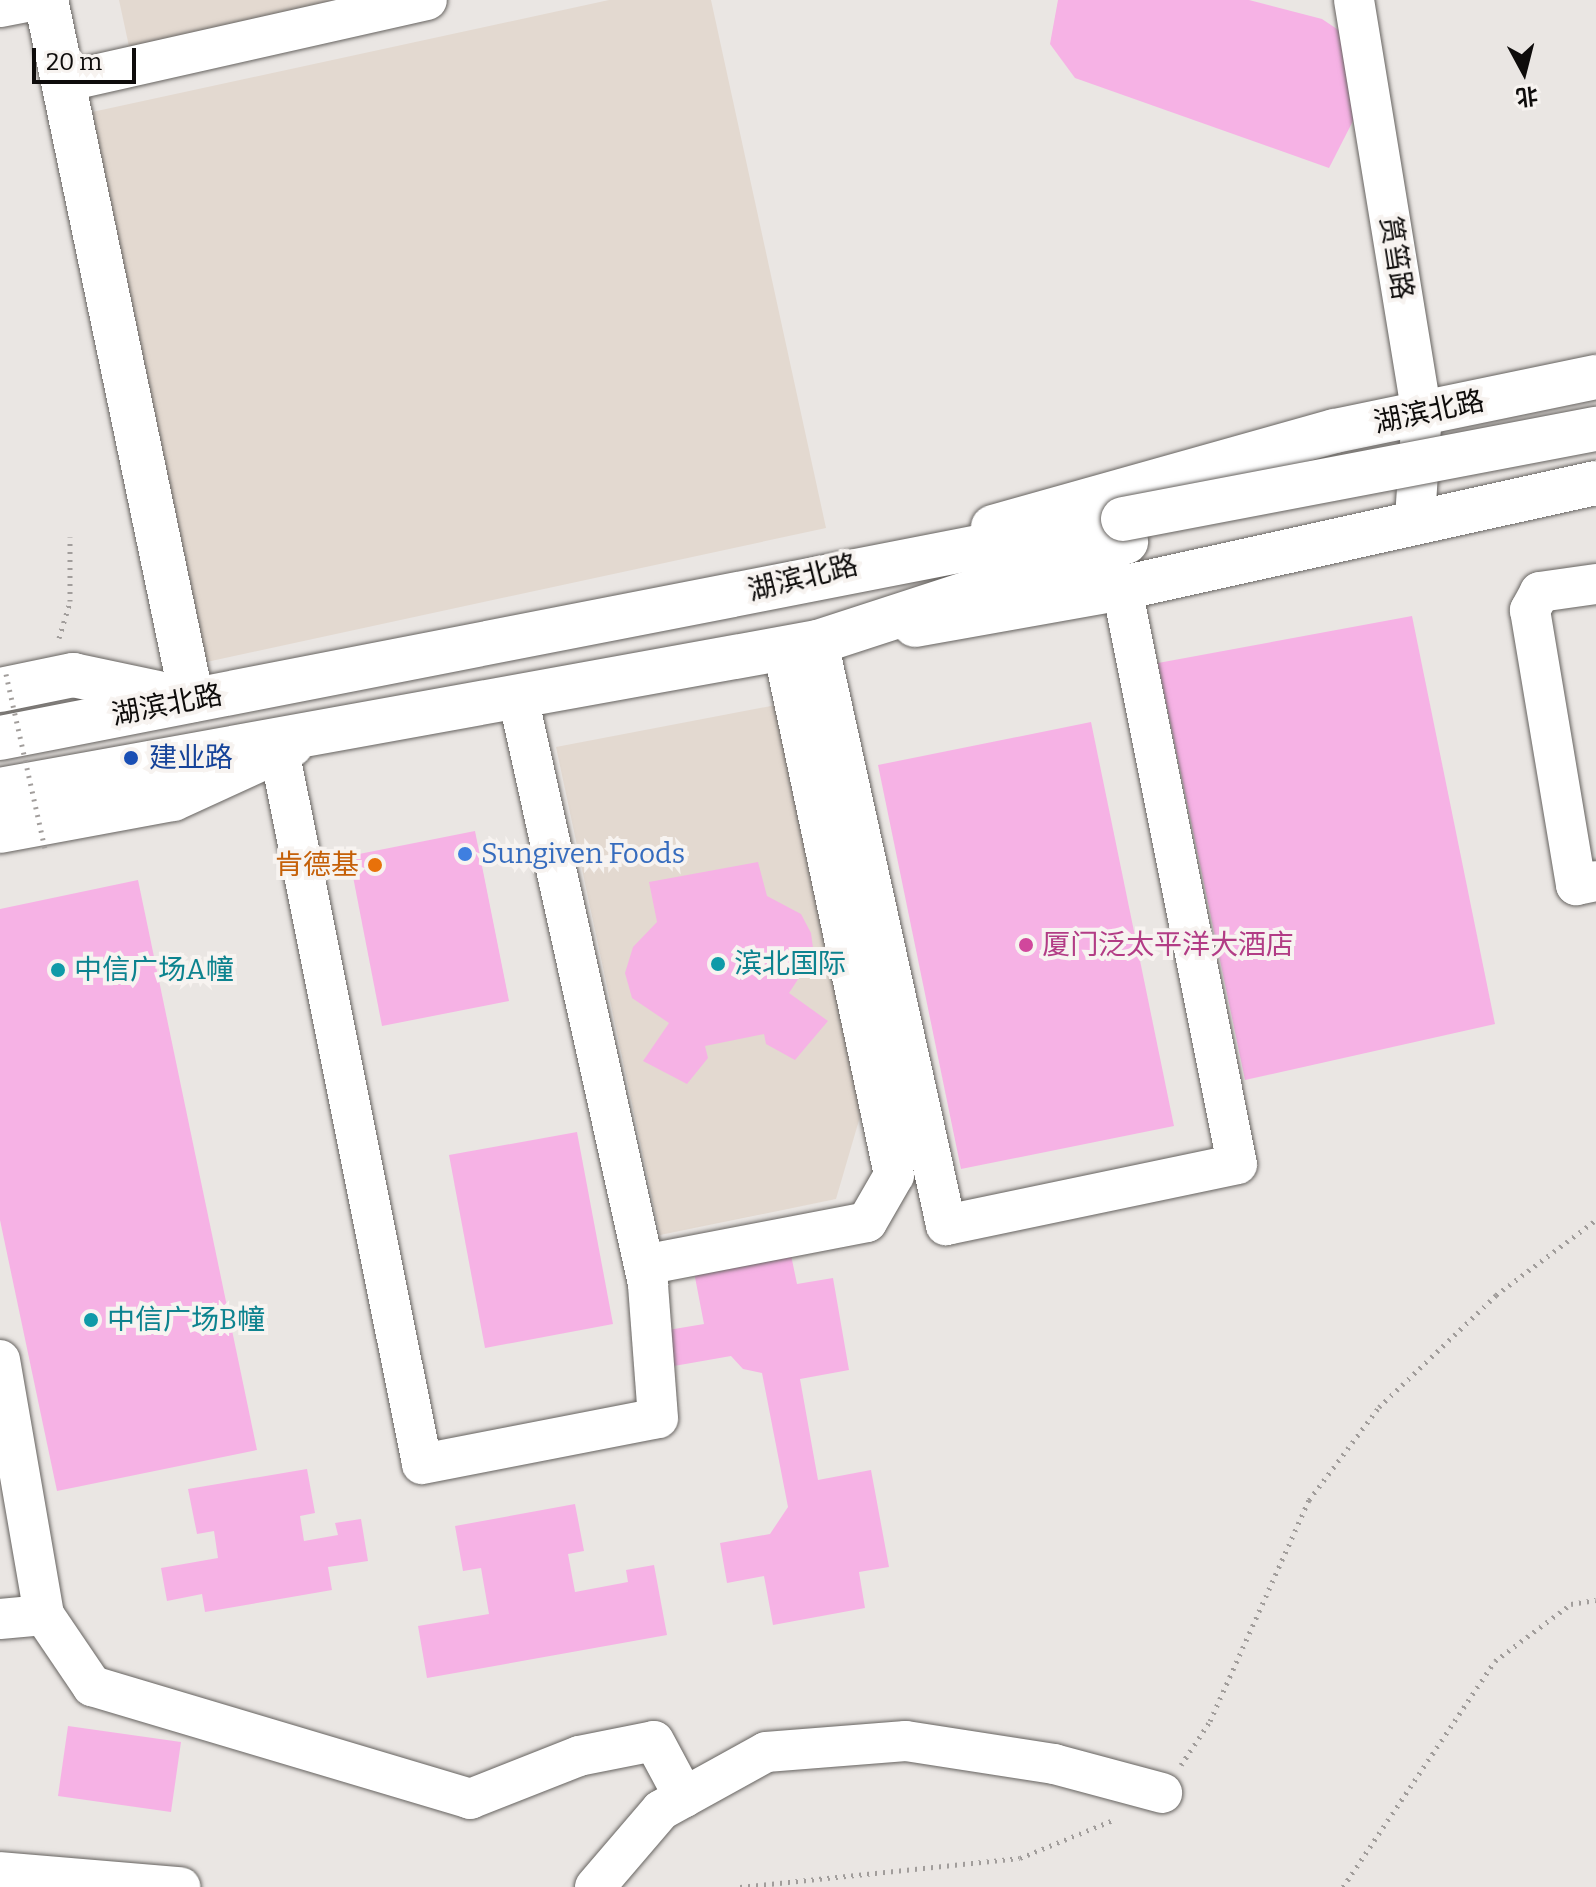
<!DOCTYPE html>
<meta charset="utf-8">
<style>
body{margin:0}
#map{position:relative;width:1596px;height:1887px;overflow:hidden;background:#eae6e3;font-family:Bitter,"Noto Sans SC",serif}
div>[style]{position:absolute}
.built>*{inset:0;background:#e3d9d0}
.building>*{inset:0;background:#f6b2e5}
.path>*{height:5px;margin-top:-2.5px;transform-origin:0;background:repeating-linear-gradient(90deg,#a19d9b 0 2px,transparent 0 8px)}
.roads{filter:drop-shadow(0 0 2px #666360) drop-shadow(0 0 2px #666360)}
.street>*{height:40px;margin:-20px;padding:0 20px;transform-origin:20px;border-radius:20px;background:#fff}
.secondary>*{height:44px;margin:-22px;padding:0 22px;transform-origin:22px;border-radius:22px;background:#fff}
.primary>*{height:44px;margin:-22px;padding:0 22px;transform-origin:22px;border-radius:22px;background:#fff}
.path-bridge>*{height:5px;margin-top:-2.5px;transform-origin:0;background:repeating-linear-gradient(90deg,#a19d9b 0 2px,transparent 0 8px)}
.bridges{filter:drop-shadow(0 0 2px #666360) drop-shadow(0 0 2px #666360)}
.primary-bridge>*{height:44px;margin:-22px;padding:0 22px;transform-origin:22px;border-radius:22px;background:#fff}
.dots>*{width:22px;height:22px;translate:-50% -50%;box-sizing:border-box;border:4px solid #f7f3f0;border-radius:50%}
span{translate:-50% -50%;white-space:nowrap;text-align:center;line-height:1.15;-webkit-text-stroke:8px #f7f3f0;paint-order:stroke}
.street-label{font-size:28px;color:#0e0c0b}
.transit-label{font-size:28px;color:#164399}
.left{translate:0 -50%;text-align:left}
.shop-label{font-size:28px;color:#366cbe}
.food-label{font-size:28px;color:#c56008}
.right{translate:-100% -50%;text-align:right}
.hotel-label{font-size:28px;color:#b23c85}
.culture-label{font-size:28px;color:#0d838f}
.north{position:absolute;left:1484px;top:32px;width:80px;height:80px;-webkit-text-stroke:6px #f7f3f0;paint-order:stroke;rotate:173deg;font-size:22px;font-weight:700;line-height:32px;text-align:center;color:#0e0c0b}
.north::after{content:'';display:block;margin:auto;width:28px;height:36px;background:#0e0c0b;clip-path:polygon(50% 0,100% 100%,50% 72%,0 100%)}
.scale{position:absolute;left:32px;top:48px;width:104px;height:36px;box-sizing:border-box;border:4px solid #0e0c0b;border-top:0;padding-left:10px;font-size:24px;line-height:28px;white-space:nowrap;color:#0e0c0b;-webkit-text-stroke:6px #f7f3f0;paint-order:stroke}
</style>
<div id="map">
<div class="built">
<div style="clip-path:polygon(119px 0,346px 0,130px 51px)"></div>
<div style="clip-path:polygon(609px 0,711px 0,826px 528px,202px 663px,83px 114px)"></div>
<div style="clip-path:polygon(776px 705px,864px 1103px,836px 1199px,660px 1235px,556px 747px)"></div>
</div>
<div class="building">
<div style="clip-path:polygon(1058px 0,1249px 0,1322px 19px,1343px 33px,1356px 115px,1329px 168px,1075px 78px,1050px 44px)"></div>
<div style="clip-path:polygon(1412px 616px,1495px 1024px,1245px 1080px,1158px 663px)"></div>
<div style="clip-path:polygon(1091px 722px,1174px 1126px,961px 1169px,878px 765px)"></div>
<div style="clip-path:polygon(475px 831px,509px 1001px,382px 1026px,349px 856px)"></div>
<div style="clip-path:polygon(758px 862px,767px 896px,801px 914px,811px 933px,814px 955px,789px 993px,828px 1021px,795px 1060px,766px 1044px,764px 1034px,705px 1046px,708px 1058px,687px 1084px,643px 1061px,669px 1023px,632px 998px,625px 973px,633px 947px,657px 922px,649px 882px)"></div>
<div style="clip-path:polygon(138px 880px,257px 1450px,57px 1491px,0 1220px,0 909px)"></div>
<div style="clip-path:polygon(577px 1132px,613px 1324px,485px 1348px,449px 1155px)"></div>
<div style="clip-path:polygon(791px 1255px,797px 1284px,833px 1278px,849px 1370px,800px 1379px,818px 1480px,871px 1470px,889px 1567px,859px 1572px,865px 1608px,773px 1625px,764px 1576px,727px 1583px,720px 1543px,770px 1534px,788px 1507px,762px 1373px,743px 1369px,731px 1356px,674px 1366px,668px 1330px,704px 1324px,694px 1272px)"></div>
<div style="clip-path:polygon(307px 1469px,315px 1513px,300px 1516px,304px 1541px,338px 1535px,335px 1523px,361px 1519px,368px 1561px,328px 1567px,332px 1590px,205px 1612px,202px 1594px,167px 1601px,161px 1568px,218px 1558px,214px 1531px,197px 1534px,188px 1489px)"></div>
<div style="clip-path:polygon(575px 1504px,584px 1551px,568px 1554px,575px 1592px,628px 1582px,626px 1570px,654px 1565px,667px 1635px,427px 1678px,418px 1626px,489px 1614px,481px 1568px,463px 1571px,455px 1526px)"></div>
<div style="clip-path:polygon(68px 1726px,181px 1742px,171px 1812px,58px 1796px)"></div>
</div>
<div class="path">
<div style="left:59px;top:638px;width:39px;rotate:-73deg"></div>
<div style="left:70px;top:601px;width:64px;rotate:-90deg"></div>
<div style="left:1181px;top:1765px;width:53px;rotate:-56.6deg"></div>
<div style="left:1210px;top:1721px;width:242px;rotate:-65.9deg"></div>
<div style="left:1309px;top:1500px;width:116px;rotate:-53deg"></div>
<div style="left:1379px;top:1407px;width:162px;rotate:-43.7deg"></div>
<div style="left:1496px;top:1295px;width:125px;rotate:-36.9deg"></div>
<div style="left:740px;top:1887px;width:281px;rotate:-5.9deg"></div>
<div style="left:1020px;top:1858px;width:100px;rotate:-22.2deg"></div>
<div style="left:1343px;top:1887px;width:272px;rotate:-56.1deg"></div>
<div style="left:1495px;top:1661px;width:95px;rotate:-36.9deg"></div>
<div style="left:1571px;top:1604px;width:25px;rotate:-9deg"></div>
</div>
<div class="roads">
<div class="street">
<div style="left:1354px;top:0;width:419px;rotate:80.7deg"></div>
<div style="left:1422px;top:413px;width:105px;rotate:93.8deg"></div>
<div style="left:0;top:7px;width:38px;rotate:-11deg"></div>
<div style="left:63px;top:82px;width:373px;rotate:-12.7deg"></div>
<div style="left:1596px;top:584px;width:57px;rotate:171.9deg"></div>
<div style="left:1540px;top:592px;width:21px;rotate:119deg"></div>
<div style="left:1530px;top:610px;width:279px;rotate:80.5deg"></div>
<div style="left:1576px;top:885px;width:20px;rotate:-11deg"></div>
<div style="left:818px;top:642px;width:597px;rotate:77.62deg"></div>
<div style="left:946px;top:1225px;width:297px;rotate:-11.8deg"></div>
<div style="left:1237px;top:1164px;width:587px;rotate:-101.29deg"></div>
<div style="left:277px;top:740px;width:738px;rotate:78.67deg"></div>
<div style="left:422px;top:1464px;width:240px;rotate:-11deg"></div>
<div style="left:658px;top:1418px;width:134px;rotate:-94.3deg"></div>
<div style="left:648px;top:1284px;width:601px;rotate:-102.49deg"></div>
<div style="left:644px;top:1265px;width:227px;rotate:-10.9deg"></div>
<div style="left:867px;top:1222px;width:54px;rotate:-60.1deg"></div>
<div style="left:894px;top:1175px;width:538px;rotate:-101.92deg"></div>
<div style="left:0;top:1360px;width:259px;rotate:80.2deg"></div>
<div style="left:0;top:1619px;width:44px;rotate:-5.2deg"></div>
<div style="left:44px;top:1615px;width:86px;rotate:55.9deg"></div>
<div style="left:92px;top:1686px;width:395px;rotate:16.6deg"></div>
<div style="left:470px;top:1799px;width:117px;rotate:-21.5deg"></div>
<div style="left:579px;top:1756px;width:76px;rotate:-11.3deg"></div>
<div style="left:654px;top:1741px;width:64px;rotate:61.8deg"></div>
<div style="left:0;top:1872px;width:181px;rotate:4.8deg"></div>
<div style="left:595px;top:1887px;width:101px;rotate:-49.4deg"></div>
<div style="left:661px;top:1810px;width:120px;rotate:-28.9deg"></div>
<div style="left:766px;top:1752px;width:140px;rotate:-4.5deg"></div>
<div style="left:906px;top:1741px;width:150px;rotate:8.8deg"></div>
<div style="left:1054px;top:1764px;width:112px;rotate:15deg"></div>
</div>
<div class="secondary">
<div style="left:993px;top:527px;width:355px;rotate:-15.7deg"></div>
<div style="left:1335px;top:431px;width:267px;rotate:-11.7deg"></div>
<div style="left:915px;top:625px;width:210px;rotate:-10.1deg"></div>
<div style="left:1122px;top:588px;width:485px;rotate:-12.5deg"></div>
<div style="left:0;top:690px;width:75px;rotate:-11.6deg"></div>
<div style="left:73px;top:675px;width:122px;rotate:11.9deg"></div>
<div style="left:192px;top:700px;width:715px;rotate:-101.78deg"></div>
<div style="left:0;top:831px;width:176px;rotate:-10.5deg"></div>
<div style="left:173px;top:799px;width:130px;rotate:-24.6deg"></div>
</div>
<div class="primary">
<div style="left:0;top:738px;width:1138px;rotate:-11.04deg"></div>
<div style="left:0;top:790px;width:831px;rotate:-10.26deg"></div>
<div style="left:818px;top:642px;width:324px;rotate:-18deg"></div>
</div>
</div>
<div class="path-bridge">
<div style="left:6px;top:674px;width:179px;rotate:77.4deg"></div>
</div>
<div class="bridges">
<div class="primary-bridge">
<div style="left:1123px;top:519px;width:481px;rotate:-10.8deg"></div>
</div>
</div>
<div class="dots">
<div style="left:131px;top:758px;background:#1a4fb4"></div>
<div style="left:465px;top:854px;background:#3f7fe0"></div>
<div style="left:375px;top:865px;background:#e8710a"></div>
<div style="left:1026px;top:945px;background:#d1479c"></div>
<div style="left:718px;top:964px;background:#0f9aa8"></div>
<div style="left:58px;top:970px;background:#0f9aa8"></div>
<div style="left:91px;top:1320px;background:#0f9aa8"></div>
</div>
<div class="street-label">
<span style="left:1396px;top:258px;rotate:81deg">筼筜路</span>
<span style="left:1429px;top:412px;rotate:-12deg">湖滨北路</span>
<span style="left:803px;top:578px;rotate:-14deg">湖滨北路</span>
<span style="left:167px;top:705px;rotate:-11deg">湖滨北路</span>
</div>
<div class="transit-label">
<span class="left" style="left:149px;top:758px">建业路</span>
</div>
<div class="shop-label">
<span class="left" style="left:481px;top:854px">Sungiven Foods</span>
</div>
<div class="food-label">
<span class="right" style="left:359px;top:865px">肯德基</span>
</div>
<div class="hotel-label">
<span class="left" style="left:1042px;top:945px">厦门泛太平洋大酒店</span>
</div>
<div class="culture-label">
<span class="left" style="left:734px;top:964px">滨北国际</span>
<span class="left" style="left:74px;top:970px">中信广场A幢</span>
<span class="left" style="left:107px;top:1320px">中信广场B幢</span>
</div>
<div class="north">北</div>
<div class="scale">20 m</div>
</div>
